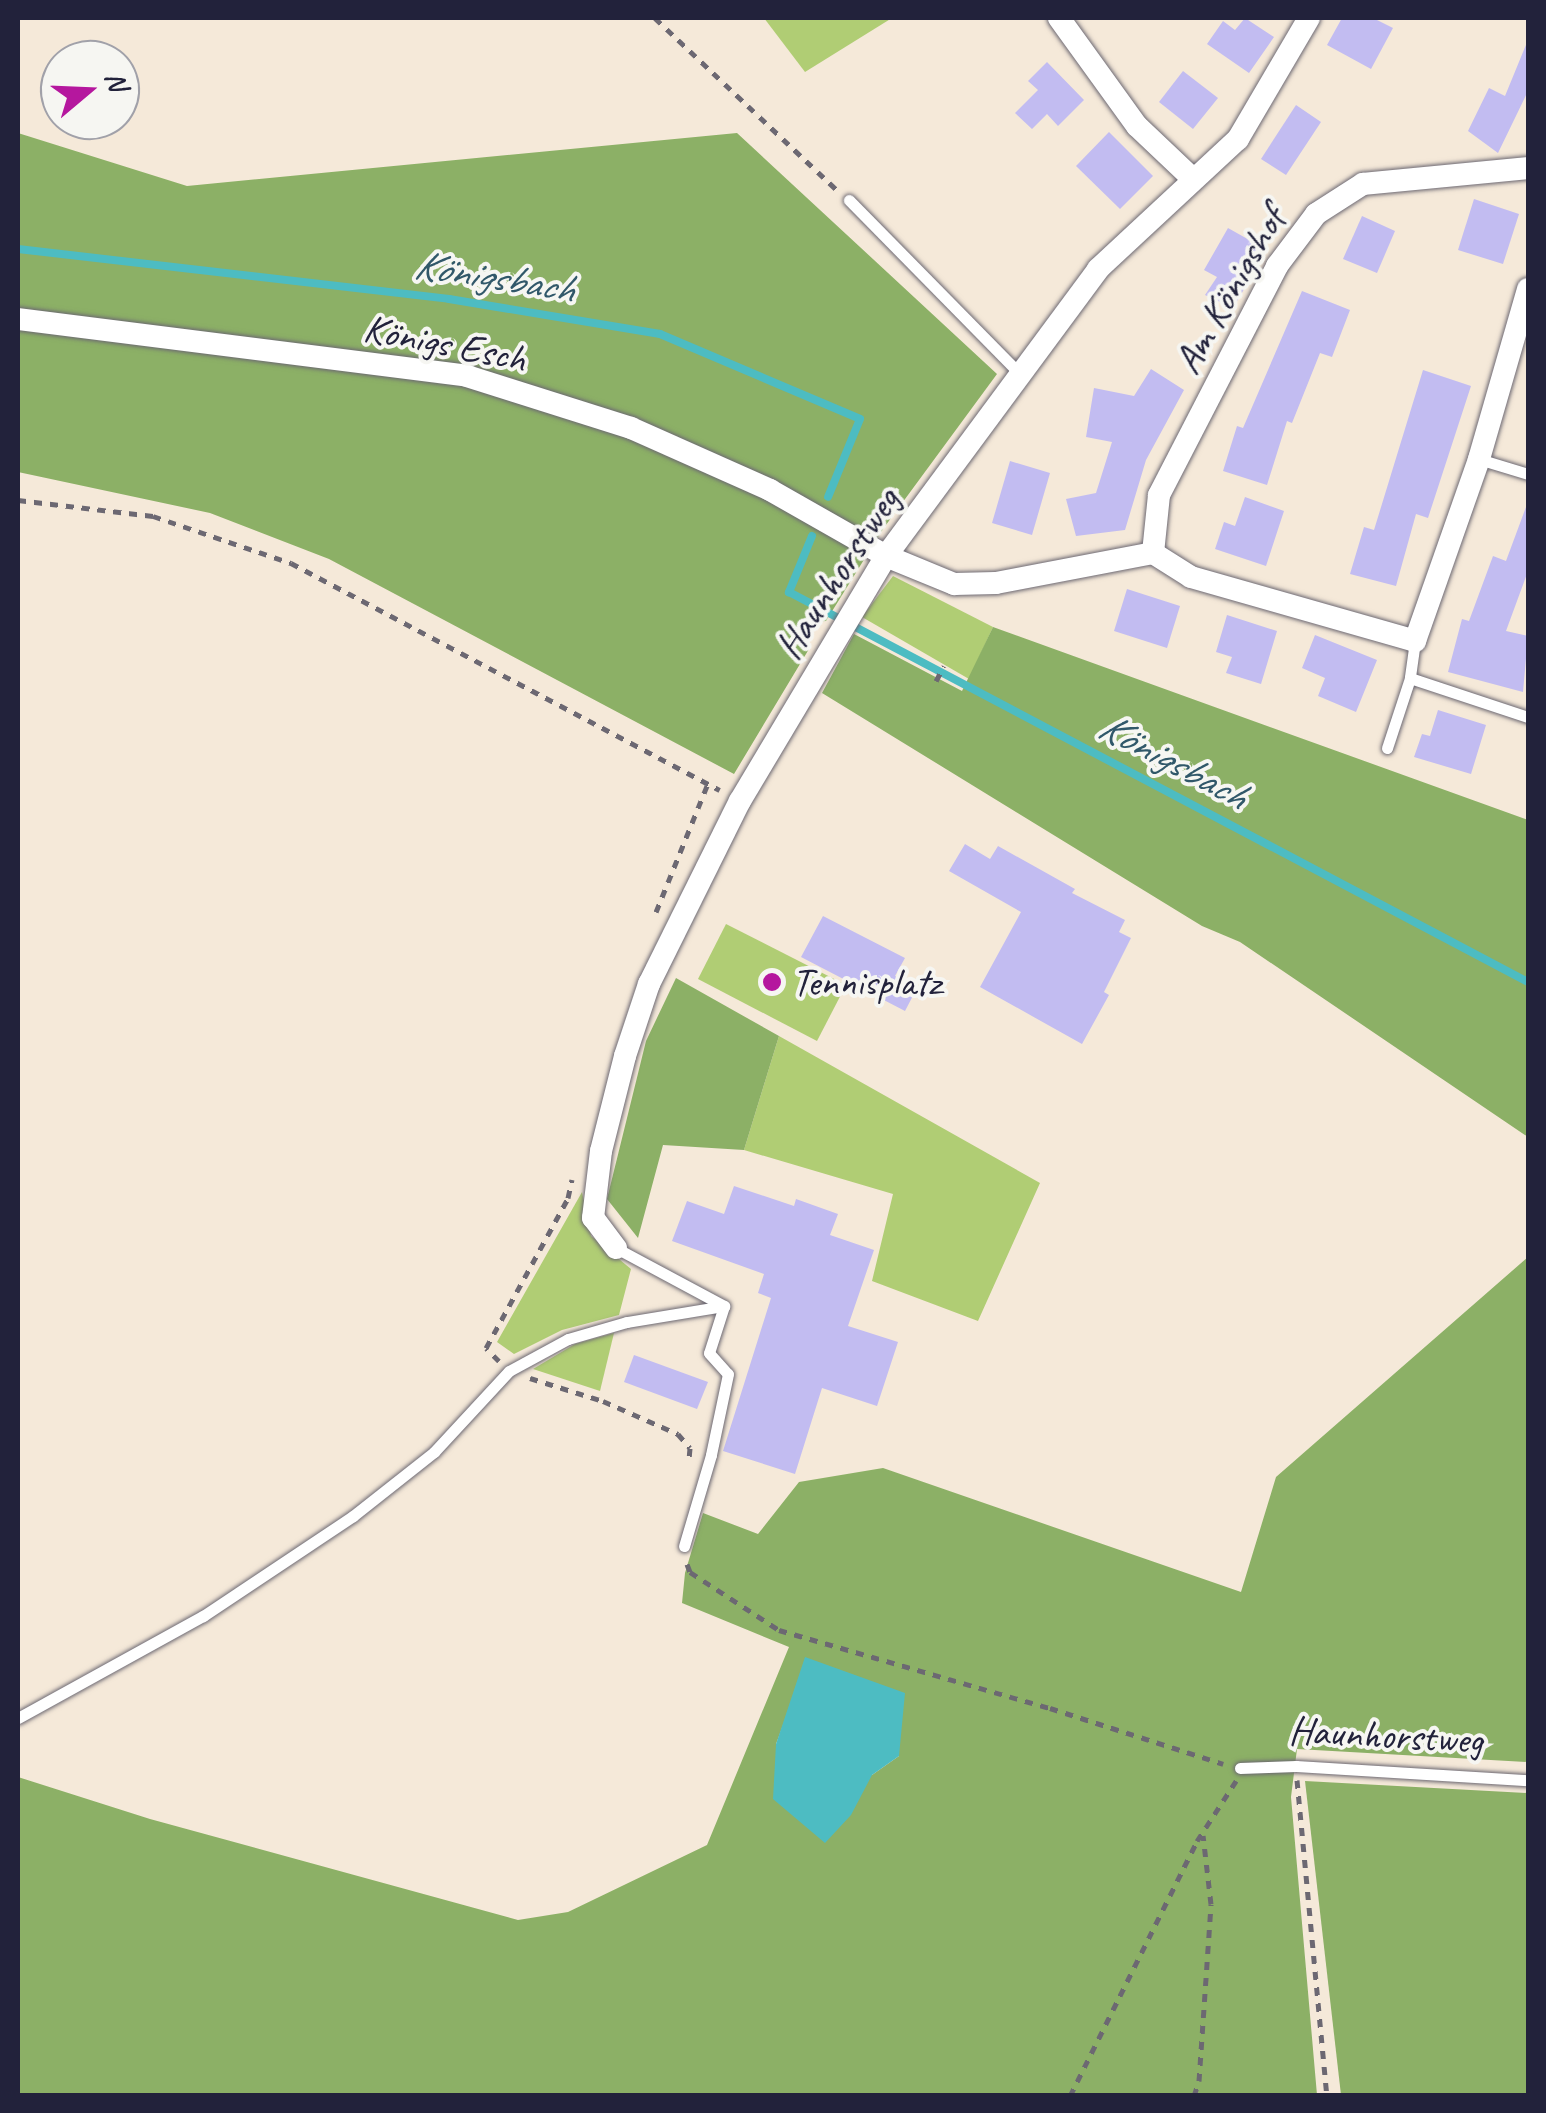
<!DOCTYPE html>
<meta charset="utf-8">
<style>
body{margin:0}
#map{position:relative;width:1546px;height:2113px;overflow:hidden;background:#f5e9d9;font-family:Caveat,sans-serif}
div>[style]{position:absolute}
.green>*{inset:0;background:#b0cd74}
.forest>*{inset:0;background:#8cb066}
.water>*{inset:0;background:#4dbcc2}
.stream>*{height:8px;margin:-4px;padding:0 4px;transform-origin:4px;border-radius:4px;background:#4dbcc2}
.building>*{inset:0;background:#c2bcf1}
.path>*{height:5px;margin-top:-2.5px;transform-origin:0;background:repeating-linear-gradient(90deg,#6c6872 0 8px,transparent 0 16px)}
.roads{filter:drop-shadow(0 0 2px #6c6872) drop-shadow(0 0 2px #6c6872)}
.service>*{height:11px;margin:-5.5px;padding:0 5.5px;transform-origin:5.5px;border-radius:5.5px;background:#fff}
.minor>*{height:22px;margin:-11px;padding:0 11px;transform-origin:11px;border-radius:11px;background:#fff}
.dots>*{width:28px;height:28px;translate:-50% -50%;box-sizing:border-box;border:5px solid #f6f6f2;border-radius:50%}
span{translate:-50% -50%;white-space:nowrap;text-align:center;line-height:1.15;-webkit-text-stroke:8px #f6f6f2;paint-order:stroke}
.street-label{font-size:40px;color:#22223b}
.poi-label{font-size:40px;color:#22223b}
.left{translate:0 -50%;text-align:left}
.water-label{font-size:42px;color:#31586a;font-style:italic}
.frame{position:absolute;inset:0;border:20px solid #22223b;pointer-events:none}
.north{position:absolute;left:40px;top:40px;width:100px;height:100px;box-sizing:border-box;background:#f6f6f2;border:2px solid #a1a1a9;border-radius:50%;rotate:71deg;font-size:28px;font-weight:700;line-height:40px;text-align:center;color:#22223b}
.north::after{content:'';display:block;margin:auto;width:35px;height:45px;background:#b5179e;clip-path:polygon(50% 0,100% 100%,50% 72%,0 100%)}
</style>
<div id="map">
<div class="green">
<div style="clip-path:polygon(764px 18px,892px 18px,805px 72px)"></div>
<div style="clip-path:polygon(893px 576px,993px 627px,969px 679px,862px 617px)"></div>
<div style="clip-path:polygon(726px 924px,846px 985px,817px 1041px,698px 979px)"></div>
<div style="clip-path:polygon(779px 1036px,1040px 1183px,978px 1321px,872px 1281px,893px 1194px,744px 1150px)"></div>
<div style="clip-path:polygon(582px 1192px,591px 1236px,631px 1269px,619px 1315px,562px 1330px,514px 1354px,497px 1342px)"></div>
<div style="clip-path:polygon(614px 1333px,600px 1391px,533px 1369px,575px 1344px)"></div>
</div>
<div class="forest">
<div style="clip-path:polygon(18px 133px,187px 186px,737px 133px,997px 374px,883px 529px,826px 621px,812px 622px,803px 637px,809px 649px,734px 774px,329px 559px,210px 513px,18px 472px)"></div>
<div style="clip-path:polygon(993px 627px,1528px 820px,1528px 1137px,1240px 942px,1202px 926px,822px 693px,854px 634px,962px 691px)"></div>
<div style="clip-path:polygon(676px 978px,779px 1036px,744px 1150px,663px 1145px,638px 1238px,607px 1199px,646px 1041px)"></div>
<div style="clip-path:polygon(evenodd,1528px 1257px,1528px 1762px,1297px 1749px,1291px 1797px,1317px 2095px,18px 2095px,18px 1777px,150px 1819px,518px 1920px,568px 1912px,707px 1845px,789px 1647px,682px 1603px,685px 1573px,703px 1513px,758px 1534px,799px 1482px,883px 1468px,1241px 1592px,1276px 1477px,1528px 1257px,785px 1720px,899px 1756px,872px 1775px,776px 1744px,785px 1720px)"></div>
<div style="clip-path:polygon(1305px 1781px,1528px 1793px,1528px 2095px,1341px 2095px)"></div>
</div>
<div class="water">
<div style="clip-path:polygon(805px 1657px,905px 1693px,899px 1756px,872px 1775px,851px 1815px,825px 1843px,773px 1799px,776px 1744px)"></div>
</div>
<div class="stream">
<div style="left:18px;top:249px;width:434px;rotate:6.6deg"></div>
<div style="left:449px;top:299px;width:214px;rotate:9.4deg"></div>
<div style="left:660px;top:334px;width:217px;rotate:23deg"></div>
<div style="left:860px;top:419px;width:84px;rotate:112.3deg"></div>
<div style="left:812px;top:536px;width:61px;rotate:112.3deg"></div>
<div style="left:789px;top:592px;width:836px;rotate:27.82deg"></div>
</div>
<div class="building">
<div style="clip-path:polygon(1245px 18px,1274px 37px,1249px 73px,1207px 44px,1223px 21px,1235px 30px)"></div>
<div style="clip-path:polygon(1342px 18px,1373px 18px,1393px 28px,1371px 69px,1327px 45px)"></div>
<div style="clip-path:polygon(1528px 40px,1528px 91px,1498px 153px,1468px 131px,1489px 88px,1505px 96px)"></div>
<div style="clip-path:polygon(1047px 62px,1084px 100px,1058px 126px,1047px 114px,1032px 129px,1015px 113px,1038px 90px,1028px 81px)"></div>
<div style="clip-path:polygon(1183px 71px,1218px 98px,1193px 129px,1159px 102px)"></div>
<div style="clip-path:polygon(1296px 105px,1321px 122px,1286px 175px,1261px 159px)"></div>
<div style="clip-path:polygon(1109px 132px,1153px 176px,1120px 209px,1076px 166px)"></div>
<div style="clip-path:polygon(1474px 199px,1519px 214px,1503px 264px,1458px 250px)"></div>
<div style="clip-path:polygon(1362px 216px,1395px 231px,1377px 273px,1343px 259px)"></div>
<div style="clip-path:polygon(1228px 228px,1267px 250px,1233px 308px,1205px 295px,1217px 277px,1204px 270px)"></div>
<div style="clip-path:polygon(1302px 291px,1350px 310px,1332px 357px,1320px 353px,1292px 423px,1287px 421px,1267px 485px,1223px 471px,1237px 426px,1243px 428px)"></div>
<div style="clip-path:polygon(1151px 369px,1184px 390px,1146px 460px,1125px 530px,1076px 536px,1066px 499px,1096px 493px,1112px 442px,1086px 437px,1094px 388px,1134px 396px)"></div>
<div style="clip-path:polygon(1423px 370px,1471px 386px,1428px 518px,1416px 514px,1396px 586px,1350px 574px,1364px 527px,1374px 530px)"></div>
<div style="clip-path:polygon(1010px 461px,1050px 473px,1032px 535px,992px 523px)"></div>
<div style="clip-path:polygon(1245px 497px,1284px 511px,1266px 566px,1215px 549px,1224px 522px,1235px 526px)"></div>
<div style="clip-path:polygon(1526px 507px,1528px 571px,1506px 631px,1528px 636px,1523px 692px,1448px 672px,1462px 619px,1469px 621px,1493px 556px,1506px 561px)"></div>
<div style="clip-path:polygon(1127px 589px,1180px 606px,1167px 648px,1114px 631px)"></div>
<div style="clip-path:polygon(1227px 615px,1277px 631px,1261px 684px,1226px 673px,1232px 657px,1216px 652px)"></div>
<div style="clip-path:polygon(1315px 635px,1377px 660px,1356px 712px,1318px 696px,1325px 678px,1302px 668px)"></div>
<div style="clip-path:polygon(1438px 710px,1486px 725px,1471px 774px,1414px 757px,1422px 734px,1430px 736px)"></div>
<div style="clip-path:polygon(965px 844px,990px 859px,998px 846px,1075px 889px,1072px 893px,1125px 920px,1119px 932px,1131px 938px,1104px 992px,1109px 995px,1082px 1044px,980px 987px,1021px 912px,949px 871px)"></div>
<div style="clip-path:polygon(823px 916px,905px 958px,895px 976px,917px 988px,905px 1011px,801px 957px)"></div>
<div style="clip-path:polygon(734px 1186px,794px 1206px,796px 1199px,838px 1214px,830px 1235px,874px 1250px,848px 1326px,898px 1342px,877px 1406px,822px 1388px,795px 1474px,723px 1451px,771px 1298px,758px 1293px,764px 1274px,672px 1241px,687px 1201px,724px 1214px)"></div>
<div style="clip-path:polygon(634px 1355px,708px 1382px,697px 1409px,624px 1382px)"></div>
</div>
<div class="path">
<div style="left:655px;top:18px;width:252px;rotate:43.4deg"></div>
<div style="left:18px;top:500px;width:136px;rotate:6.8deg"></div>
<div style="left:153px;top:516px;width:146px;rotate:18.8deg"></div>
<div style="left:291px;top:563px;width:485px;rotate:27.9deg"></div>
<div style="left:936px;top:681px;width:17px;rotate:-62deg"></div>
<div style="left:656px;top:912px;width:139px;rotate:-68deg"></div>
<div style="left:499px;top:1361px;width:18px;rotate:-135deg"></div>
<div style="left:486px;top:1348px;width:171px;rotate:-61.3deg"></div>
<div style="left:568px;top:1198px;width:19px;rotate:-78deg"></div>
<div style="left:530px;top:1378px;width:77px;rotate:17.5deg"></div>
<div style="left:603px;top:1401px;width:82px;rotate:23.7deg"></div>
<div style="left:678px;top:1434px;width:18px;rotate:49deg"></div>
<div style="left:690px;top:1448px;width:12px;rotate:95deg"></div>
<div style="left:687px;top:1564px;width:9px;rotate:69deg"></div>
<div style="left:690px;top:1572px;width:106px;rotate:33.1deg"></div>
<div style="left:779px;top:1630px;width:282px;rotate:16.1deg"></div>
<div style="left:1050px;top:1708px;width:182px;rotate:17.9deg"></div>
<div style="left:1297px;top:1780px;width:317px;rotate:84.6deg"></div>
<div style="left:1070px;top:2096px;width:285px;rotate:-63.5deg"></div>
<div style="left:1197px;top:1841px;width:72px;rotate:-57deg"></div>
<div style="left:1194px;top:2096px;width:16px;rotate:-72deg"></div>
<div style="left:1199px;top:2081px;width:177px;rotate:-86.1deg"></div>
<div style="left:1211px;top:1904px;width:69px;rotate:-96.6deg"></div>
</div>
<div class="roads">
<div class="service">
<div style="left:849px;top:200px;width:245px;rotate:45.5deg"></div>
<div style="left:1479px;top:459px;width:51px;rotate:17deg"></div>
<div style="left:1415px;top:641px;width:37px;rotate:98deg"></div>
<div style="left:1410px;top:678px;width:124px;rotate:18.3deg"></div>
<div style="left:1387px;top:748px;width:74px;rotate:-71.8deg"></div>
<div style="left:616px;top:1248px;width:123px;rotate:28.2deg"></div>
<div style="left:724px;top:1306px;width:49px;rotate:107.7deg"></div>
<div style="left:709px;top:1353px;width:28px;rotate:48deg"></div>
<div style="left:728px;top:1374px;width:83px;rotate:101.9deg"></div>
<div style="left:711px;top:1455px;width:95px;rotate:106.5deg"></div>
<div style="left:18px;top:1718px;width:211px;rotate:-28.9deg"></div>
<div style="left:203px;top:1616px;width:180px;rotate:-33.7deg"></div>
<div style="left:353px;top:1516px;width:103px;rotate:-38.3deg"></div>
<div style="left:434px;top:1452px;width:110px;rotate:-47.2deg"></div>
<div style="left:509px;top:1371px;width:67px;rotate:-28.5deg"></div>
<div style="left:568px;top:1339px;width:61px;rotate:-16.1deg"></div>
<div style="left:627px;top:1322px;width:98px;rotate:-9.4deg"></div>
<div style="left:1240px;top:1768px;width:56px;rotate:-2deg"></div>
<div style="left:1296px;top:1766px;width:232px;rotate:3.5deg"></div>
</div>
<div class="minor">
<div style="left:1059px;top:18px;width:133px;rotate:54.2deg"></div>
<div style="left:1137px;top:126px;width:77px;rotate:43.4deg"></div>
<div style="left:18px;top:319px;width:453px;rotate:7.2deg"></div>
<div style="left:467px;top:376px;width:172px;rotate:17.6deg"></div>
<div style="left:631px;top:428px;width:152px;rotate:24deg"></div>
<div style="left:770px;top:490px;width:133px;rotate:29.6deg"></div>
<div style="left:886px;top:556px;width:74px;rotate:22.4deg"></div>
<div style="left:954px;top:584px;width:42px;rotate:-1.4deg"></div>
<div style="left:996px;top:583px;width:160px;rotate:-10.8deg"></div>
<div style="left:1153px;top:553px;width:45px;rotate:32.3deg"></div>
<div style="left:1191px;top:577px;width:233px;rotate:15.9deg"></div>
<div style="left:1415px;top:641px;width:193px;rotate:-70.6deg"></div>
<div style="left:1479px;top:459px;width:177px;rotate:-73.9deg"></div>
<div style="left:1153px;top:553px;width:58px;rotate:-84.1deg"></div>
<div style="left:1159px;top:495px;width:258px;rotate:-62.7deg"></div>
<div style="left:1277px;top:266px;width:65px;rotate:-53.1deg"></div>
<div style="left:1316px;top:214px;width:56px;rotate:-32.6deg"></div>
<div style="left:1363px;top:184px;width:166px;rotate:-5.5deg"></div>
<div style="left:616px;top:1248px;width:38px;rotate:-127deg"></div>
<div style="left:593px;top:1218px;width:67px;rotate:-83.2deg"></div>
<div style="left:601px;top:1151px;width:98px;rotate:-75.8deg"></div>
<div style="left:625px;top:1056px;width:76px;rotate:-71.6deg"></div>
<div style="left:649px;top:984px;width:204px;rotate:-63.6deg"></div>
<div style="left:740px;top:801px;width:285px;rotate:-59.2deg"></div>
<div style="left:886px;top:556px;width:357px;rotate:-53.5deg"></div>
<div style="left:1098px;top:269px;width:191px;rotate:-42.9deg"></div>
<div style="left:1238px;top:139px;width:140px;rotate:-59.6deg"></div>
</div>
</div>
<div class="dots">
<div style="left:772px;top:982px;background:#b5179e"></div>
</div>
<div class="street-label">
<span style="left:1229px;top:290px;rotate:-60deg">Am Königshof</span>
<span style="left:445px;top:343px;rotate:11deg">Königs Esch</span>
<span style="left:837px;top:573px;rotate:-57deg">Haunhorstweg</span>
<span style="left:1386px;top:1735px;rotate:3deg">Haunhorstweg</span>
</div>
<div class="poi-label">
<span class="left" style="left:792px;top:982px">Tennisplatz</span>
</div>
<div class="water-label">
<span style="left:494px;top:277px;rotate:9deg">Königsbach</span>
<span style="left:1173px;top:761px;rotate:28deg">Königsbach</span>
</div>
<div class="frame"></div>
<div class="north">N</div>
</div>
